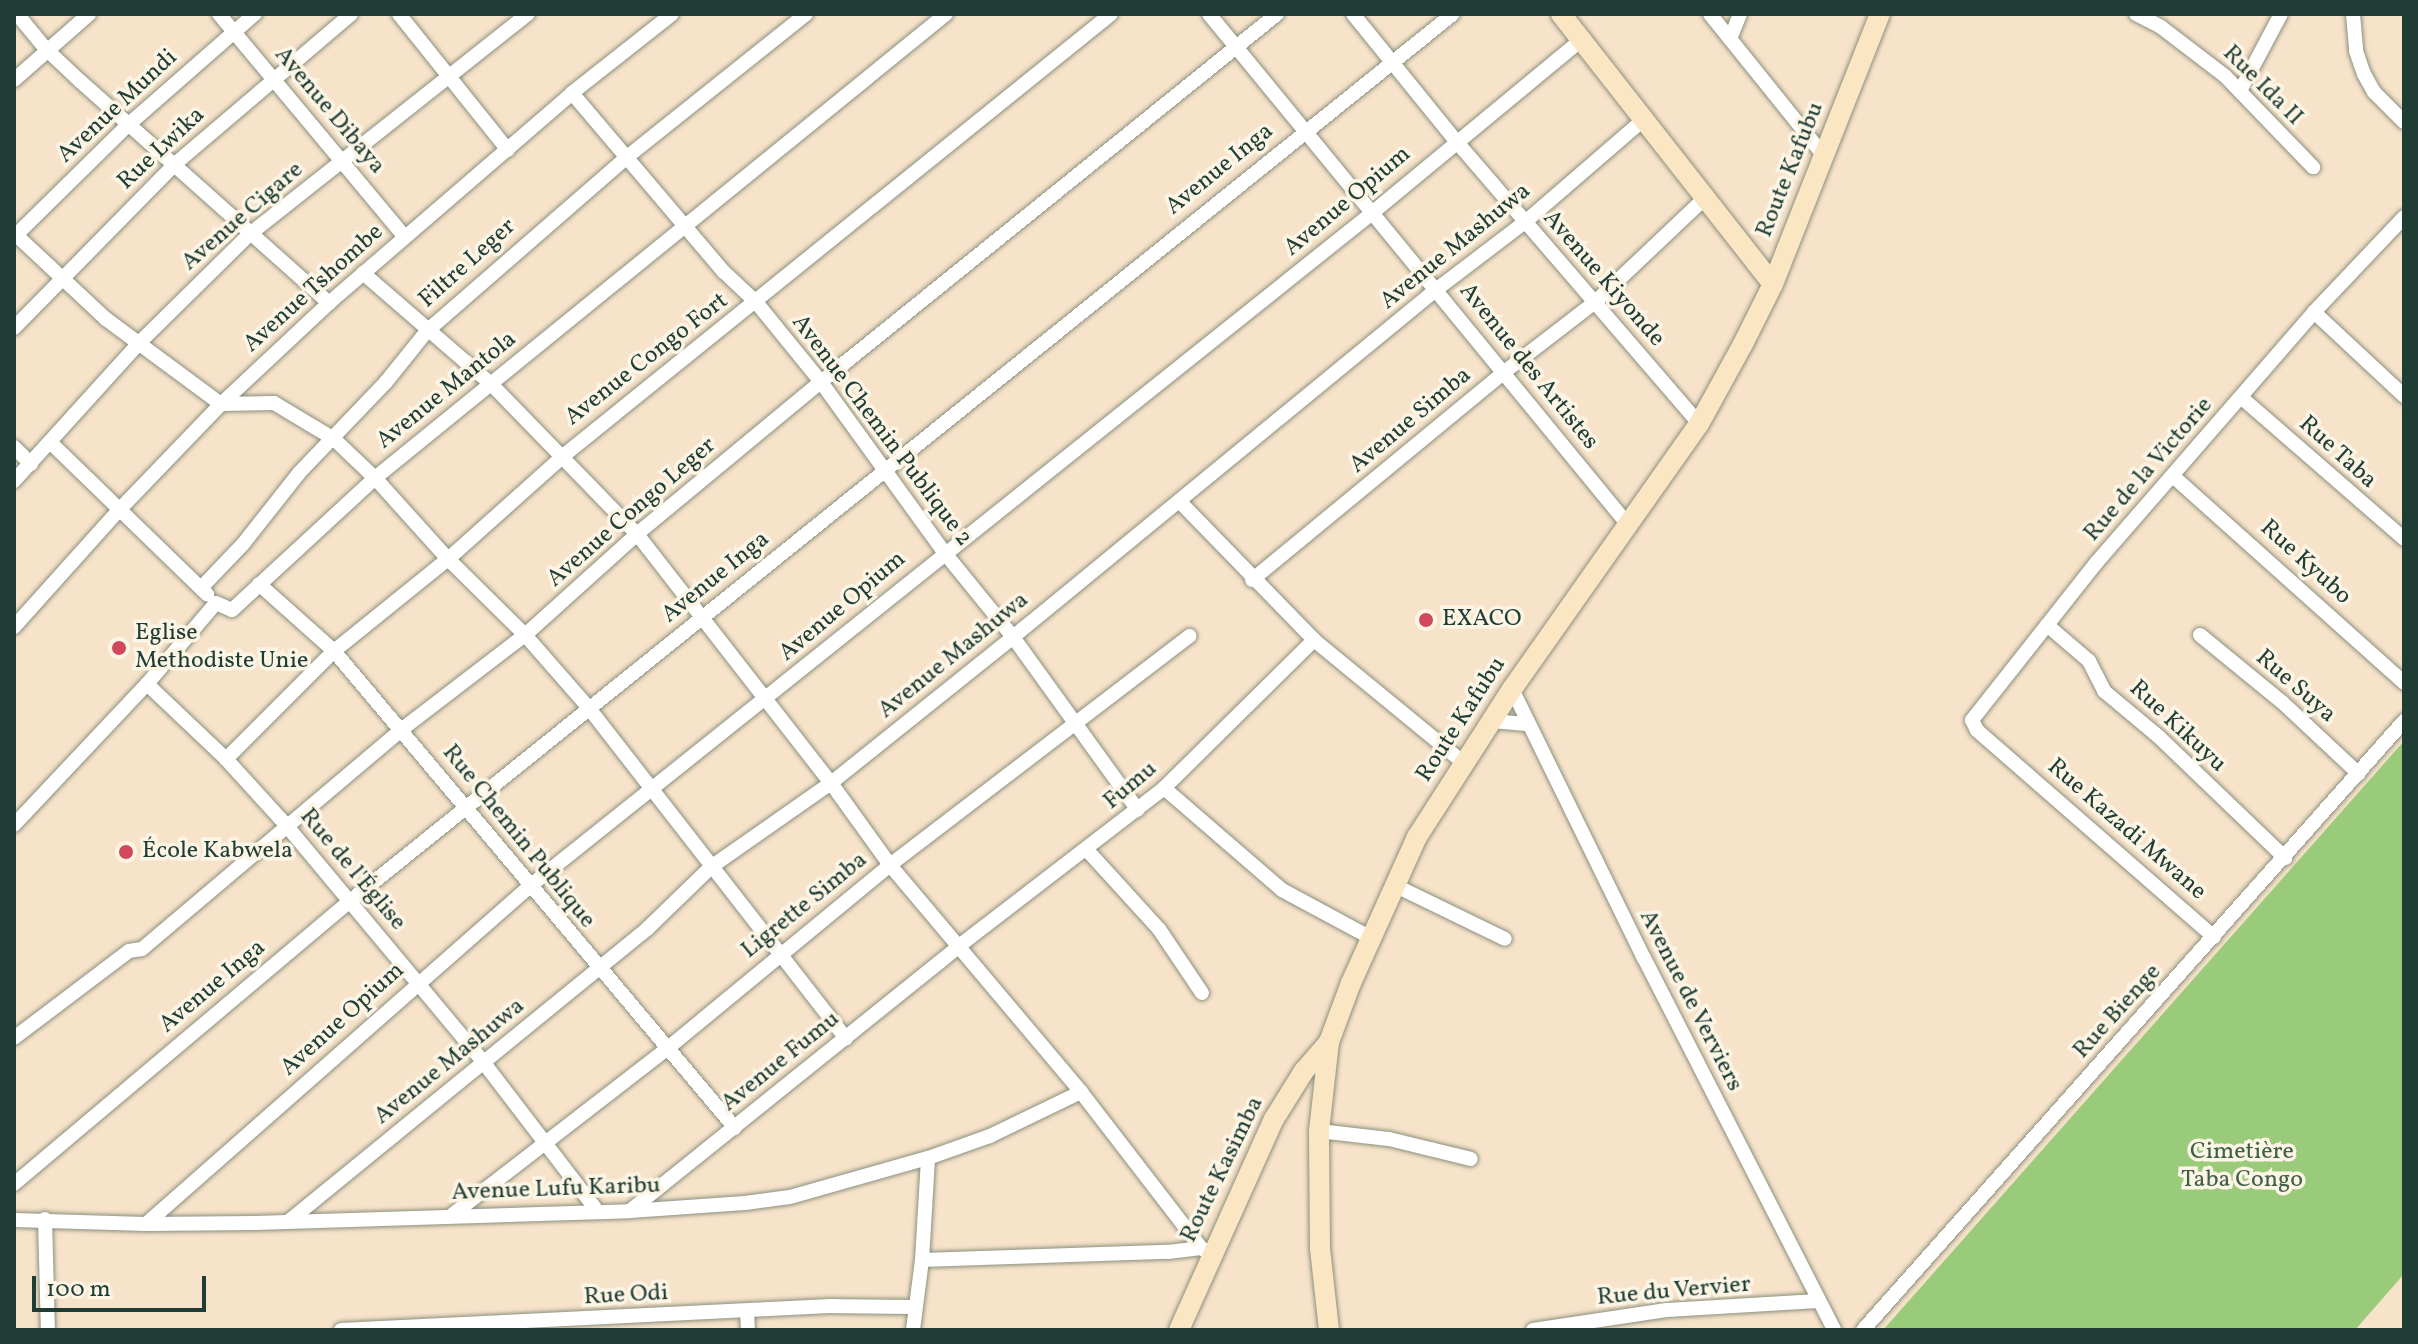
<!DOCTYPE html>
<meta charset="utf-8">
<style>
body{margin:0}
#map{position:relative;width:2418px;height:1344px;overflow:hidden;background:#f7e3ca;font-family:Vollkorn,serif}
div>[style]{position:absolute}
.green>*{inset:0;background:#9acb7b}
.roads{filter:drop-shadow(0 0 2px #8b907f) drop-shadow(0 0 2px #8b907f)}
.street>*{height:14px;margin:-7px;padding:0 7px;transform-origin:7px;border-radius:7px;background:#fff}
.secondary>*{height:20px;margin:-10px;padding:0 10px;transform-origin:10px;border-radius:10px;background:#fbe6c3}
.dots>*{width:22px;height:22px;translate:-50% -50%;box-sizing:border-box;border:4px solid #fcf5e5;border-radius:50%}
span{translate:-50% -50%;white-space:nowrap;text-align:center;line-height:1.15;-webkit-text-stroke:7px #fcf5e5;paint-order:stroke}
.street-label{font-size:24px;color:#1f3d34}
.poi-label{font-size:24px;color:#1f3d34}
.left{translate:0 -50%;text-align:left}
.park-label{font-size:24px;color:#3e6046}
.frame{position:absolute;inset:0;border:16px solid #1f3d34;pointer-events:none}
.scale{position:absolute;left:32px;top:1276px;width:174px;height:36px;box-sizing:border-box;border:4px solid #1f3d34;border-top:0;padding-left:10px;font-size:24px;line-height:28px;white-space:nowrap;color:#1f3d34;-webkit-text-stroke:6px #fcf5e5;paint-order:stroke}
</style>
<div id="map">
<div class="green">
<div style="clip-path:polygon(2404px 741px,2404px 1274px,2355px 1330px,1883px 1330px)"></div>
</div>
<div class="roads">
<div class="street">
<div style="left:17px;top:14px;width:45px;rotate:50.4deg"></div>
<div style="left:46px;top:49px;width:47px;rotate:43.3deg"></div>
<div style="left:80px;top:81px;width:334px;rotate:41.7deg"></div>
<div style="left:219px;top:14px;width:290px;rotate:50.2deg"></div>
<div style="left:399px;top:14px;width:174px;rotate:51.3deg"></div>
<div style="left:1209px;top:14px;width:662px;rotate:50.64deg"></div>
<div style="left:1353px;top:14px;width:164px;rotate:51deg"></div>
<div style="left:1456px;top:141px;width:373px;rotate:49.3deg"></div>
<div style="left:1710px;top:14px;width:184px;rotate:51.2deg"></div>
<div style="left:2136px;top:14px;width:28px;rotate:27deg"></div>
<div style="left:2161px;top:27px;width:81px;rotate:37.4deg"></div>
<div style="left:2225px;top:76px;width:127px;rotate:46deg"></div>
<div style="left:2353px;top:14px;width:37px;rotate:85deg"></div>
<div style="left:2356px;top:51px;width:24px;rotate:71deg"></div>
<div style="left:2364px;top:74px;width:21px;rotate:61deg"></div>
<div style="left:2374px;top:92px;width:42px;rotate:45deg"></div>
<div style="left:1730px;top:39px;width:27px;rotate:-68deg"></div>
<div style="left:14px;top:80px;width:100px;rotate:-41.3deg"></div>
<div style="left:2240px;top:91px;width:87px;rotate:-62deg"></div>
<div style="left:572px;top:93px;width:235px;rotate:49.7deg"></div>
<div style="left:724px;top:272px;width:44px;rotate:43.2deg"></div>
<div style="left:756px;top:302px;width:103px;rotate:50.9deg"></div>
<div style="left:821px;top:382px;width:210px;rotate:54.1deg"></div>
<div style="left:944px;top:552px;width:109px;rotate:50.9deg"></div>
<div style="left:1013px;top:637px;width:213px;rotate:54.2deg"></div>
<div style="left:14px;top:233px;width:126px;rotate:43.1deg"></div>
<div style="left:106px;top:319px;width:143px;rotate:36.5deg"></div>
<div style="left:221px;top:404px;width:53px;rotate:-1.1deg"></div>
<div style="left:274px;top:403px;width:70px;rotate:31deg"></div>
<div style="left:334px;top:439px;width:57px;rotate:43.6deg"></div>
<div style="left:375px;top:478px;width:109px;rotate:48deg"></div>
<div style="left:448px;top:559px;width:108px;rotate:44.6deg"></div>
<div style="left:525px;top:635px;width:96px;rotate:48.8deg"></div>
<div style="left:588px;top:707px;width:420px;rotate:52.1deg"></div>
<div style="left:14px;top:237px;width:160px;rotate:-44.5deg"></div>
<div style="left:128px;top:125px;width:169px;rotate:-41.2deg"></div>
<div style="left:363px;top:273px;width:169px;rotate:40.9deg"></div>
<div style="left:491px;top:384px;width:209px;rotate:45.8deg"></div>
<div style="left:637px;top:534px;width:316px;rotate:52.1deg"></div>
<div style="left:831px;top:783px;width:101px;rotate:54.3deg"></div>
<div style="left:890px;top:865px;width:297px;rotate:49.9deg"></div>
<div style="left:1081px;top:1092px;width:197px;rotate:52.4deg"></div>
<div style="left:1201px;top:1248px;width:12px;rotate:31deg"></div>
<div style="left:2314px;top:312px;width:123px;rotate:43deg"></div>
<div style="left:14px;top:328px;width:230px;rotate:-45.5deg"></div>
<div style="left:175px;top:164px;width:231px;rotate:-40.4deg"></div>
<div style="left:2242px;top:398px;width:215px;rotate:41deg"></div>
<div style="left:50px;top:442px;width:219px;rotate:44.1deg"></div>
<div style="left:14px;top:447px;width:24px;rotate:45deg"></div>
<div style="left:2174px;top:477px;width:309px;rotate:41.8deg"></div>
<div style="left:14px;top:481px;width:189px;rotate:-47.8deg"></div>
<div style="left:141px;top:341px;width:153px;rotate:-44.5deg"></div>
<div style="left:250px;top:234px;width:355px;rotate:-38.4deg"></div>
<div style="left:1180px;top:502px;width:192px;rotate:45.8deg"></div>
<div style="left:1314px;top:640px;width:195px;rotate:39.4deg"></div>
<div style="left:1252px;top:580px;width:325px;rotate:-39.5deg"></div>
<div style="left:1503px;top:373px;width:115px;rotate:-37.6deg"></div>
<div style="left:1594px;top:303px;width:151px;rotate:-43.4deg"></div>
<div style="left:259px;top:584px;width:101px;rotate:41.8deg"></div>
<div style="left:334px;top:651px;width:623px;rotate:49.95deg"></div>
<div style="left:201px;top:588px;width:61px;rotate:-46.3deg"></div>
<div style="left:243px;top:544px;width:90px;rotate:-51.7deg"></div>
<div style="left:299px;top:473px;width:126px;rotate:-46.3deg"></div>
<div style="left:386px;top:382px;width:65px;rotate:-51.2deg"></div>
<div style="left:427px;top:331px;width:265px;rotate:-41deg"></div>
<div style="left:627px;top:157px;width:229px;rotate:-38.6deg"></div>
<div style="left:2047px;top:625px;width:55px;rotate:40.6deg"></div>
<div style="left:2089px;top:661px;width:34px;rotate:63deg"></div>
<div style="left:2104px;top:691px;width:72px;rotate:39.9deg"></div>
<div style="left:2159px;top:737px;width:175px;rotate:43.8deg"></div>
<div style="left:14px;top:627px;width:157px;rotate:-48.1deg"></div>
<div style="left:119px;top:510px;width:147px;rotate:-46.1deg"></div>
<div style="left:221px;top:404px;width:148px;rotate:-43.1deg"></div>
<div style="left:329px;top:303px;width:321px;rotate:-40.8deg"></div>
<div style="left:572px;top:93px;width:127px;rotate:-38.3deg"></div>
<div style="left:2200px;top:635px;width:106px;rotate:39.3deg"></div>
<div style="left:2282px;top:702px;width:105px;rotate:43.1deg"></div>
<div style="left:147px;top:684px;width:109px;rotate:43.5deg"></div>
<div style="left:226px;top:759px;width:89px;rotate:47.7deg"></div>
<div style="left:286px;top:825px;width:310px;rotate:50.2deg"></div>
<div style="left:484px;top:1063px;width:186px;rotate:52.6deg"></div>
<div style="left:1512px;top:689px;width:300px;rotate:63.9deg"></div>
<div style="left:1644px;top:958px;width:418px;rotate:62.9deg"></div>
<div style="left:1492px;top:721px;width:37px;rotate:5deg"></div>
<div style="left:226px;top:759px;width:153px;rotate:-45deg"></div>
<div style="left:334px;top:651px;width:146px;rotate:-38.9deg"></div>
<div style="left:448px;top:559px;width:154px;rotate:-41.8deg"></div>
<div style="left:563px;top:456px;width:704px;rotate:-38.89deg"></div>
<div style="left:1164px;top:788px;width:156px;rotate:40.8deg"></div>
<div style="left:1282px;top:890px;width:101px;rotate:28.3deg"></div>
<div style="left:14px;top:825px;width:194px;rotate:-46.7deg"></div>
<div style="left:147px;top:684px;width:106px;rotate:-49.6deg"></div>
<div style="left:216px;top:603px;width:17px;rotate:24deg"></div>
<div style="left:232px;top:610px;width:195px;rotate:-42.7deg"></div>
<div style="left:375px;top:478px;width:736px;rotate:-39.1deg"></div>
<div style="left:1087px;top:850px;width:107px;rotate:47.7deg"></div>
<div style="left:1159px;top:929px;width:77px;rotate:56.1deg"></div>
<div style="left:1394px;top:885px;width:123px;rotate:25.9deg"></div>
<div style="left:2214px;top:937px;width:315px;rotate:-138.9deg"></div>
<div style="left:1977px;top:730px;width:11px;rotate:-117deg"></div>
<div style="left:1972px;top:720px;width:200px;rotate:-51.7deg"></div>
<div style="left:2096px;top:563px;width:332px;rotate:-49deg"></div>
<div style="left:2314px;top:312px;width:131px;rotate:-46.5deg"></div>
<div style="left:14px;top:1038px;width:144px;rotate:-37.1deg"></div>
<div style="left:129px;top:951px;width:13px;rotate:-9deg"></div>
<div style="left:142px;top:949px;width:339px;rotate:-40.2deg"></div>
<div style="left:401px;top:730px;width:156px;rotate:-37.5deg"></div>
<div style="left:525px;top:635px;width:151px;rotate:-42deg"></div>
<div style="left:637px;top:534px;width:239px;rotate:-39.6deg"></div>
<div style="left:821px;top:382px;width:586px;rotate:-38.9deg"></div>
<div style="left:1319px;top:1131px;width:70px;rotate:6.5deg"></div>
<div style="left:1389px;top:1139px;width:84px;rotate:13.7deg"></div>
<div style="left:14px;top:1184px;width:439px;rotate:-40.1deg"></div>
<div style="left:350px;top:901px;width:1415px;rotate:-38.81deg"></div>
<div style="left:631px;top:1210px;width:421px;rotate:-38.8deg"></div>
<div style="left:959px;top:946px;width:259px;rotate:-37.6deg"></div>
<div style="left:1164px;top:788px;width:211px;rotate:-44.6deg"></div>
<div style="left:452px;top:1215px;width:273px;rotate:-37.7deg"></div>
<div style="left:668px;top:1048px;width:288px;rotate:-39.5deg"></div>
<div style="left:890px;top:865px;width:377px;rotate:-37.4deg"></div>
<div style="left:45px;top:1219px;width:111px;rotate:88.5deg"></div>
<div style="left:14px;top:1220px;width:132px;rotate:1.7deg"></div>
<div style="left:146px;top:1224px;width:109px;rotate:-0.5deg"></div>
<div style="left:255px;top:1223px;width:375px;rotate:-1.8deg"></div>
<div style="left:630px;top:1211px;width:115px;rotate:-4deg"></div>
<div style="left:745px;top:1203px;width:45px;rotate:-7.6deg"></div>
<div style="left:790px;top:1197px;width:143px;rotate:-15.8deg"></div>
<div style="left:928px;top:1158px;width:66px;rotate:-19.5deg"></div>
<div style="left:990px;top:1136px;width:101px;rotate:-25.8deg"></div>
<div style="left:289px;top:1221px;width:463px;rotate:-39.2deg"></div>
<div style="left:648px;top:928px;width:88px;rotate:-44.1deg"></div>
<div style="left:711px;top:867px;width:146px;rotate:-35deg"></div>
<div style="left:831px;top:783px;width:233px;rotate:-38.7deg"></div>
<div style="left:1013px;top:637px;width:549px;rotate:-39.38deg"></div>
<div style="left:1437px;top:289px;width:111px;rotate:-37.3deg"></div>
<div style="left:1525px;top:222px;width:156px;rotate:-40.8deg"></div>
<div style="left:146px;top:1224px;width:512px;rotate:-41.35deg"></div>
<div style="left:530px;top:886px;width:1078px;rotate:-38.63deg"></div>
<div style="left:1372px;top:213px;width:271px;rotate:-39.6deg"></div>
<div style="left:922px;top:1260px;width:246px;rotate:-1.9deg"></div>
<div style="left:1168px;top:1252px;width:33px;rotate:-7deg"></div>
<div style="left:747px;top:1312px;width:18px;rotate:87deg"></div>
<div style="left:341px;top:1330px;width:490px;rotate:-2.8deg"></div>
<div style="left:830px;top:1306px;width:84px;rotate:0.7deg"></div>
<div style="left:913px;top:1330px;width:71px;rotate:-82.7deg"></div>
<div style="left:922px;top:1260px;width:102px;rotate:-86.6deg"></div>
<div style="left:1533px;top:1330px;width:135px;rotate:-8.5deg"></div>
<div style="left:1667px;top:1310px;width:151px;rotate:-3.4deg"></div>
<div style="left:1863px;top:1330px;width:815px;rotate:-48.38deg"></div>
</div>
<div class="secondary">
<div style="left:1561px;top:14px;width:343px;rotate:51.9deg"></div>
<div style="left:1179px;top:1330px;width:231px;rotate:-65.8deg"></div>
<div style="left:1274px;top:1119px;width:57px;rotate:-58deg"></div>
<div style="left:1304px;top:1071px;width:38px;rotate:-49deg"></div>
<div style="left:1329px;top:1330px;width:81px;rotate:-96.3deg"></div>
<div style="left:1320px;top:1249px;width:118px;rotate:-90.5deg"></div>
<div style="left:1319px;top:1131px;width:90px;rotate:-83.6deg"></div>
<div style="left:1329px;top:1042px;width:63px;rotate:-69.6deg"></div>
<div style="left:1351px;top:983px;width:160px;rotate:-65.7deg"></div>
<div style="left:1417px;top:837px;width:176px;rotate:-57.3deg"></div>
<div style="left:1512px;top:689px;width:324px;rotate:-54.8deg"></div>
<div style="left:1699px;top:424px;width:91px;rotate:-61.2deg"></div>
<div style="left:1743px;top:344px;width:67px;rotate:-63.4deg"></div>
<div style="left:1773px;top:284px;width:290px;rotate:-68.4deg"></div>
</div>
</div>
<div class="dots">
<div style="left:1426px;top:620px;background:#d1495b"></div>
<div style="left:119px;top:648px;background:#d1495b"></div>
<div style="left:126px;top:852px;background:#d1495b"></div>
</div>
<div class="street-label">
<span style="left:2262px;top:86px;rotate:45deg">Rue Ida II</span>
<span style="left:118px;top:107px;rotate:-43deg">Avenue Mundi</span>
<span style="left:329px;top:111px;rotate:50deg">Avenue Dibaya</span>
<span style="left:162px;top:149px;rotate:-43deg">Rue Lwika</span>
<span style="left:1220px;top:170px;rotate:-39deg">Avenue Inga</span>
<span style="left:1791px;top:170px;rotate:-68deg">Route Kafubu</span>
<span style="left:1348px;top:202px;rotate:-40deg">Avenue Opium</span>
<span style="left:243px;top:217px;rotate:-41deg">Avenue Cigare</span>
<span style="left:1456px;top:247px;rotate:-39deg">Avenue Mashuwa</span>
<span style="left:468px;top:264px;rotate:-42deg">Filtre Leger</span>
<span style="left:1603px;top:279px;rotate:49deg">Avenue Kiyonde</span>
<span style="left:314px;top:289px;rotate:-42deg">Avenue Tshombe</span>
<span style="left:647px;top:360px;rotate:-38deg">Avenue Congo Fort</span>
<span style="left:1528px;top:367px;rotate:51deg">Avenue des Artistes</span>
<span style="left:447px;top:391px;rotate:-39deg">Avenue Mantola</span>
<span style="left:1411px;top:421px;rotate:-40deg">Avenue Simba</span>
<span style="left:881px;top:431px;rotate:53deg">Avenue Chemin Publique 2</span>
<span style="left:2337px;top:453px;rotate:42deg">Rue Taba</span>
<span style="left:2149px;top:470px;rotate:-49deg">Rue de la Victorie</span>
<span style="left:632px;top:513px;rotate:-41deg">Avenue Congo Leger</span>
<span style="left:2305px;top:563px;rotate:42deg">Rue Kyubo</span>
<span style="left:716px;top:578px;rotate:-39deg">Avenue Inga</span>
<span style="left:843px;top:607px;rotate:-40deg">Avenue Opium</span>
<span style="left:954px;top:656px;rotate:-39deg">Avenue Mashuwa</span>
<span style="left:2295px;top:687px;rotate:41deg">Rue Suya</span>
<span style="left:1462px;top:720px;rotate:-57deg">Route Kafubu</span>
<span style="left:2177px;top:727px;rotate:43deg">Rue Kikuyu</span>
<span style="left:1131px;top:786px;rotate:-40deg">Fumu</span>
<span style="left:2126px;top:830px;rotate:41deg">Rue Kazadi Mwane</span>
<span style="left:518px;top:837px;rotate:51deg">Rue Chemin Publique</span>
<span style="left:352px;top:870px;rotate:50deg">Rue de l'Église</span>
<span style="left:805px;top:906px;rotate:-39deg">Ligrette Simba</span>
<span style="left:213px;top:987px;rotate:-40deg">Avenue Inga</span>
<span style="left:1690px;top:1001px;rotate:63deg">Avenue de Verviers</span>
<span style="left:2118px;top:1012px;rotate:-48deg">Rue Bienge</span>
<span style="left:343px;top:1020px;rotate:-42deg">Avenue Opium</span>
<span style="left:450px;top:1062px;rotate:-39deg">Avenue Mashuwa</span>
<span style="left:781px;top:1062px;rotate:-39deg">Avenue Fumu</span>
<span style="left:1223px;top:1170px;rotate:-64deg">Route Kasimba</span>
<span style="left:556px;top:1190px;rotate:-2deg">Avenue Lufu Karibu</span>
<span style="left:1674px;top:1292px;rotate:-5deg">Rue du Vervier</span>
<span style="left:626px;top:1296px;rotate:-3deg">Rue Odi</span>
</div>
<div class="poi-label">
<span class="left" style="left:1442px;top:620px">EXACO</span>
<span class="left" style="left:135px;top:648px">Eglise<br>Methodiste Unie</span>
<span class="left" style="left:142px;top:852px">École Kabwela</span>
</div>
<div class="park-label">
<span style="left:2242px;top:1167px">Cimetière<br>Taba Congo</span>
</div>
<div class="frame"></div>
<div class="scale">100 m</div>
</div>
